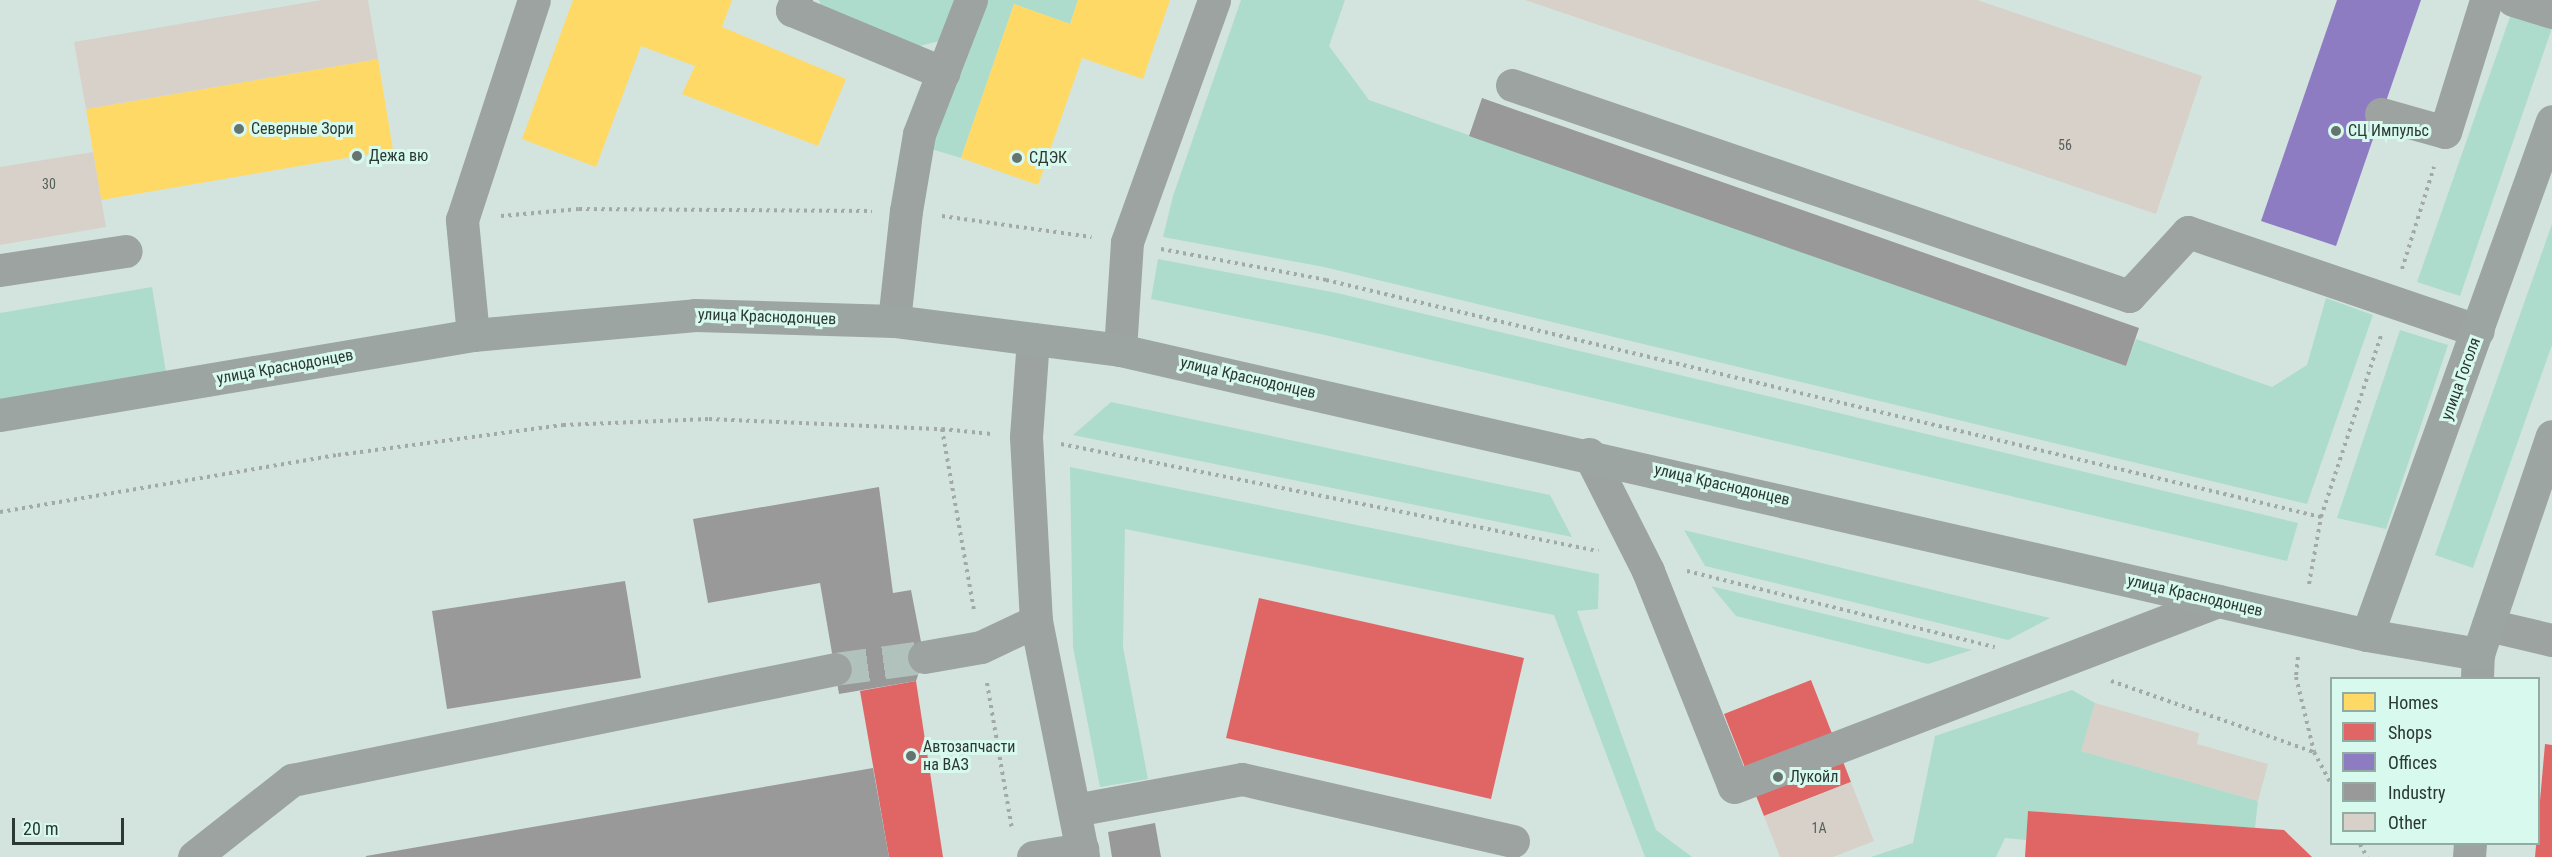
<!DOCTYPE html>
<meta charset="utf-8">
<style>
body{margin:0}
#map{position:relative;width:2552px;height:857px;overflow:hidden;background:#d3e4de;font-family:"Roboto Condensed",sans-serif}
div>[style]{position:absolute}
.green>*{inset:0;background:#aedccc}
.homes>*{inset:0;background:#ffd966}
.shops>*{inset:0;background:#e06666}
.offices>*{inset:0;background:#8e7cc3}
.industry>*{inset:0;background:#999}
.building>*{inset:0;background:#d7d1ca}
.minor-tunnel>*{height:33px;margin-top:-16.5px;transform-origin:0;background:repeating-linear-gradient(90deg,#b1c2bc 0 33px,transparent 0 49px)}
.path>*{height:4px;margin-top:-2px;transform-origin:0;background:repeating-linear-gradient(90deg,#a2aaa7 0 3px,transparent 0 7.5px)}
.minor>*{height:33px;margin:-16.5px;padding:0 16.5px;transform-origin:16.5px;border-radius:16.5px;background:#9da3a1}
.major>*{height:33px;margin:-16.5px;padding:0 16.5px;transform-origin:16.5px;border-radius:16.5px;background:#9ca5a2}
.dots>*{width:16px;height:16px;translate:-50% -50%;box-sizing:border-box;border:3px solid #d8f9ed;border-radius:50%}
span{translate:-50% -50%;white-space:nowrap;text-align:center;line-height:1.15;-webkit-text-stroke:6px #d8f9ed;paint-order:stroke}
.number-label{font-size:14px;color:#565e59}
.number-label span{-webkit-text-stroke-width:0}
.poi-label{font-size:16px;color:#2b3833}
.left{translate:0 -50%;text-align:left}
.street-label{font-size:16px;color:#2b3833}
.legend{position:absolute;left:2330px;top:677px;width:210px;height:168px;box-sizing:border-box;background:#d8f9ed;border:2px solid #93aca3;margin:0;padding:8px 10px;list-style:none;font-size:18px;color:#2b3833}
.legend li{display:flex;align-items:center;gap:12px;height:30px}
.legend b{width:30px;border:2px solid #93aca3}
.scale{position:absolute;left:12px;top:818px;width:112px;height:27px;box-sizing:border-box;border:3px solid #2b3833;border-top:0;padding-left:8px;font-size:18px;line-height:21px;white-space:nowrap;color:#2b3833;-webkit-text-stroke:4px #d8f9ed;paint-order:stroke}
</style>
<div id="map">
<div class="green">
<div style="clip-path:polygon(819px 0,955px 0,940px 41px,911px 48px,823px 12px)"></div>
<div style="clip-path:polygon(988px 0,1078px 0,1070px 24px,1014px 4px,961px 158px,931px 149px)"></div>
<div style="clip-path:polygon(1241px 0,1345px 0,1329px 46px,1369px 100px,2126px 366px,2136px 339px,2272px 387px,2307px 365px,2326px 298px,2373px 315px,2307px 504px,1324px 267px,1163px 237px,1173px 196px)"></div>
<div style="clip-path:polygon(2511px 14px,2552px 28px,2460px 296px,2417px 282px)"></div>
<div style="clip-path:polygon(2552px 224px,2552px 345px,2473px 568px,2435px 555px)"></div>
<div style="clip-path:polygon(1158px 259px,1337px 293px,2298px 523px,2287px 561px,1325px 335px,1151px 299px)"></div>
<div style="clip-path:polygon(152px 287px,166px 372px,0 401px,0 313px)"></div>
<div style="clip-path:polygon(2400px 330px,2448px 345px,2386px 529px,2337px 518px)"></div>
<div style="clip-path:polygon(1111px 402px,1550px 495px,1572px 537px,1073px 435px)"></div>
<div style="clip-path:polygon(1070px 467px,1599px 574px,1598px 609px,1577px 611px,1656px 830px,1692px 857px,1645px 857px,1554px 615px,1125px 529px,1123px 647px,1148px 779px,1100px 787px,1073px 647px)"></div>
<div style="clip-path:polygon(1684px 530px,2050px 618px,2008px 640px,1705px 566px)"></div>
<div style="clip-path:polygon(1711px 586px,1972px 650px,1928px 664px,1736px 616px)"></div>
<div style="clip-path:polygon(2072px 690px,2095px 703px,2082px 751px,2258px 801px,2255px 828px,2029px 811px,2026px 840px,2005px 838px,1996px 857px,1871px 857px,1913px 843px,1935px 736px)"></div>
</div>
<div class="homes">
<div style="clip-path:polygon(573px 0,732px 0,722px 27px,846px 79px,818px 146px,682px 94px,695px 66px,641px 46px,596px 167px,522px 139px)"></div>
<div style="clip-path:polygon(1078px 0,1170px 0,1143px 79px,1082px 58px,1038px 185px,961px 158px,1014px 4px,1070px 24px)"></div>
<div style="clip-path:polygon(378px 59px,393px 150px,101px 200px,86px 109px)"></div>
</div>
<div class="shops">
<div style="clip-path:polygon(1259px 598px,1524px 658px,1491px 799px,1226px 738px)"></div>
<div style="clip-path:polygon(1811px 680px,1851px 782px,1764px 816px,1724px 714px)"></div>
<div style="clip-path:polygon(916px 681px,943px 857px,889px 857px,860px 691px)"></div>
<div style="clip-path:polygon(2545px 744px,2552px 745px,2552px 857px,2535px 857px)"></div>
<div style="clip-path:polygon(2028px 811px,2284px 830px,2312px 857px,2025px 857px)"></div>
</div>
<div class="offices">
<div style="clip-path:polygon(2337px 0,2421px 0,2336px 246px,2261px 221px)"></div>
</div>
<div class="industry">
<div style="clip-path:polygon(1482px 98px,2139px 328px,2126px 366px,1469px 136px)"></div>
<div style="clip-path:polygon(879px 487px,893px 593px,911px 590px,924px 657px,916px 681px,839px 694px,820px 583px,708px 603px,693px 519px)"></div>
<div style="clip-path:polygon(625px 581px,641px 678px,447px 709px,432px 611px)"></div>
<div style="clip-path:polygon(873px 768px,889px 857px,366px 857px,366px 856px)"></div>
<div style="clip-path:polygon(1155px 823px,1161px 857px,1112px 857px,1108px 832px)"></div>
</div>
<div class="building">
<div style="clip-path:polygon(321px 0,368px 0,378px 59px,86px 109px,74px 42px)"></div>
<div style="clip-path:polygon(1525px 0,1977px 0,2202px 76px,2156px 214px)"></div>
<div style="clip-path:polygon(93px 152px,106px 227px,0 245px,0 167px)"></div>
<div style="clip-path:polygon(2095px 703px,2199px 733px,2197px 744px,2268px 764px,2258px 801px,2081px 751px)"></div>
<div style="clip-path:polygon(1851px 782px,1874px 841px,1833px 857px,1780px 857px,1764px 816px)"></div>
</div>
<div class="minor-tunnel">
<div style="left:835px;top:669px;width:90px;rotate:-7.7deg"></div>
</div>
<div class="path">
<div style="left:501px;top:216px;width:78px;rotate:-5.1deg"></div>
<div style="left:579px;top:209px;width:293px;rotate:0.4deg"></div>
<div style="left:942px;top:216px;width:151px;rotate:8deg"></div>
<div style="left:1161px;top:249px;width:168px;rotate:10.6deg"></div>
<div style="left:1326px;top:280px;width:1023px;rotate:13.4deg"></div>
<div style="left:2321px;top:517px;width:191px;rotate:-71.7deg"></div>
<div style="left:2402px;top:269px;width:107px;rotate:-72.6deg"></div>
<div style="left:942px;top:429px;width:50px;rotate:5.7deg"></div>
<div style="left:1061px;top:444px;width:548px;rotate:11.27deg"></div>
<div style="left:0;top:512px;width:343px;rotate:-9.6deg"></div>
<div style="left:338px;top:455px;width:227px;rotate:-7.6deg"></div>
<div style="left:563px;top:425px;width:146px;rotate:-2.4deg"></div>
<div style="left:709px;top:419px;width:233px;rotate:2.5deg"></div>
<div style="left:942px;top:429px;width:185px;rotate:80deg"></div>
<div style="left:1687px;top:571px;width:317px;rotate:13.9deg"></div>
<div style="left:2309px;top:584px;width:68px;rotate:-79.8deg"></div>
<div style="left:2298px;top:657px;width:20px;rotate:96deg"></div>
<div style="left:2296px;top:677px;width:77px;rotate:76.5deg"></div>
<div style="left:2314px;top:752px;width:38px;rotate:62deg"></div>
<div style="left:2111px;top:681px;width:215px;rotate:19.3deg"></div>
<div style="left:987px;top:683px;width:149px;rotate:80.3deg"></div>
<div style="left:2360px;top:844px;width:15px;rotate:62deg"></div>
</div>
<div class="minor">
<div style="left:796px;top:0;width:11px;rotate:112deg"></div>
<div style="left:792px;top:10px;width:164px;rotate:22.6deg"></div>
<div style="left:2513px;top:0;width:41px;rotate:17.1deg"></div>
<div style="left:1512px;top:85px;width:652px;rotate:18.88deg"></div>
<div style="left:2129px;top:296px;width:87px;rotate:-47.3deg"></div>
<div style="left:2188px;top:232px;width:306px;rotate:18.8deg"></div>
<div style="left:2381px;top:114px;width:66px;rotate:15.7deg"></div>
<div style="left:2445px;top:132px;width:138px;rotate:-72.7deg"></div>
<div style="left:0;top:270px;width:127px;rotate:-8.6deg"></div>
<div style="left:894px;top:321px;width:111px;rotate:-83.8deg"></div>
<div style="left:906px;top:211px;width:78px;rotate:-80.4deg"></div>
<div style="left:919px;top:134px;width:144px;rotate:-68.8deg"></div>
<div style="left:473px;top:335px;width:116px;rotate:-95.5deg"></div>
<div style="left:462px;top:220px;width:231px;rotate:-71.9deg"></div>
<div style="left:1033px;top:339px;width:98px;rotate:94.1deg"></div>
<div style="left:1026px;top:437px;width:184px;rotate:86.9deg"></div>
<div style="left:1036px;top:621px;width:241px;rotate:78.7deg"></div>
<div style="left:1120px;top:350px;width:108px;rotate:-86.3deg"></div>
<div style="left:1127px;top:242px;width:257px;rotate:-70.2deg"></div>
<div style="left:1589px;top:454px;width:131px;rotate:63.2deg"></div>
<div style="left:1648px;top:571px;width:232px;rotate:68.3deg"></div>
<div style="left:1734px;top:787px;width:519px;rotate:-21.02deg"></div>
<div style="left:2488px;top:625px;width:66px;rotate:13.2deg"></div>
<div style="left:924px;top:657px;width:58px;rotate:-10deg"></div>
<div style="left:981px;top:647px;width:61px;rotate:-25.3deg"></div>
<div style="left:2477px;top:678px;width:24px;rotate:-88deg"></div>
<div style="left:1075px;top:810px;width:170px;rotate:-10.5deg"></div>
<div style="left:1242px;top:779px;width:278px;rotate:12.9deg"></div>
<div style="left:194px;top:857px;width:125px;rotate:-38.2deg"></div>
<div style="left:292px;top:780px;width:554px;rotate:-11.55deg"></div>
<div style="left:1033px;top:857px;width:50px;rotate:-9.3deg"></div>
<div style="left:2469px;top:857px;width:13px;rotate:-86deg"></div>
</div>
<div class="major">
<div style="left:0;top:415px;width:480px;rotate:-9.6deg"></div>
<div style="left:473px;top:335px;width:223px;rotate:-5.1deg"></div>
<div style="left:695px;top:315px;width:199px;rotate:1.7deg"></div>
<div style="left:894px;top:321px;width:228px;rotate:7.3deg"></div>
<div style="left:1120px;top:350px;width:1279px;rotate:12.87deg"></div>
<div style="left:2367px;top:635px;width:113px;rotate:9.7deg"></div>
<div style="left:2478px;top:654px;width:230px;rotate:-71.3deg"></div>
<div style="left:2367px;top:635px;width:546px;rotate:-70.21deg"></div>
</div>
<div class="dots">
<div style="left:239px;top:129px;background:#66746f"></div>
<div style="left:2336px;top:131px;background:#66746f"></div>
<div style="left:357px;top:156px;background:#66746f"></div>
<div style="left:1017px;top:158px;background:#66746f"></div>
<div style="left:911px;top:756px;background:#66746f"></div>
<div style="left:1778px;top:777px;background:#66746f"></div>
</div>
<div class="number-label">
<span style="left:2065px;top:145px">56</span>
<span style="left:49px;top:184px">30</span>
<span style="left:1819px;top:828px">1А</span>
</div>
<div class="poi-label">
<span class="left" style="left:251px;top:129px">Северные Зори</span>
<span class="left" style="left:2348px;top:131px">СЦ Импульс</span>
<span class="left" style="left:369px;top:156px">Дежа вю</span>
<span class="left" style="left:1029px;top:158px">СДЭК</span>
<span class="left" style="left:923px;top:756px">Автозапчасти<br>на ВАЗ</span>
<span class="left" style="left:1790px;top:777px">Лукойл</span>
</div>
<div class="street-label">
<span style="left:767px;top:317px;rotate:2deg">улица Краснодонцев</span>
<span style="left:285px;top:367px;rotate:-10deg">улица Краснодонцев</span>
<span style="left:1248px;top:378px;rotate:13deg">улица Краснодонцев</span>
<span style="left:2461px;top:379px;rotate:-70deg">улица Гоголя</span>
<span style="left:1722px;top:485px;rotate:13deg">улица Краснодонцев</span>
<span style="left:2195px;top:596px;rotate:13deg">улица Краснодонцев</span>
</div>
<ul class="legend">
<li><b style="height:16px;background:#ffd966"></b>Homes</li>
<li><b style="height:16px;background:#e06666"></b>Shops</li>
<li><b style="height:16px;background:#8e7cc3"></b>Offices</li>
<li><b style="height:16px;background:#999"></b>Industry</li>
<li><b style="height:16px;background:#d7d1ca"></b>Other</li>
</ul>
<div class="scale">20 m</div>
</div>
